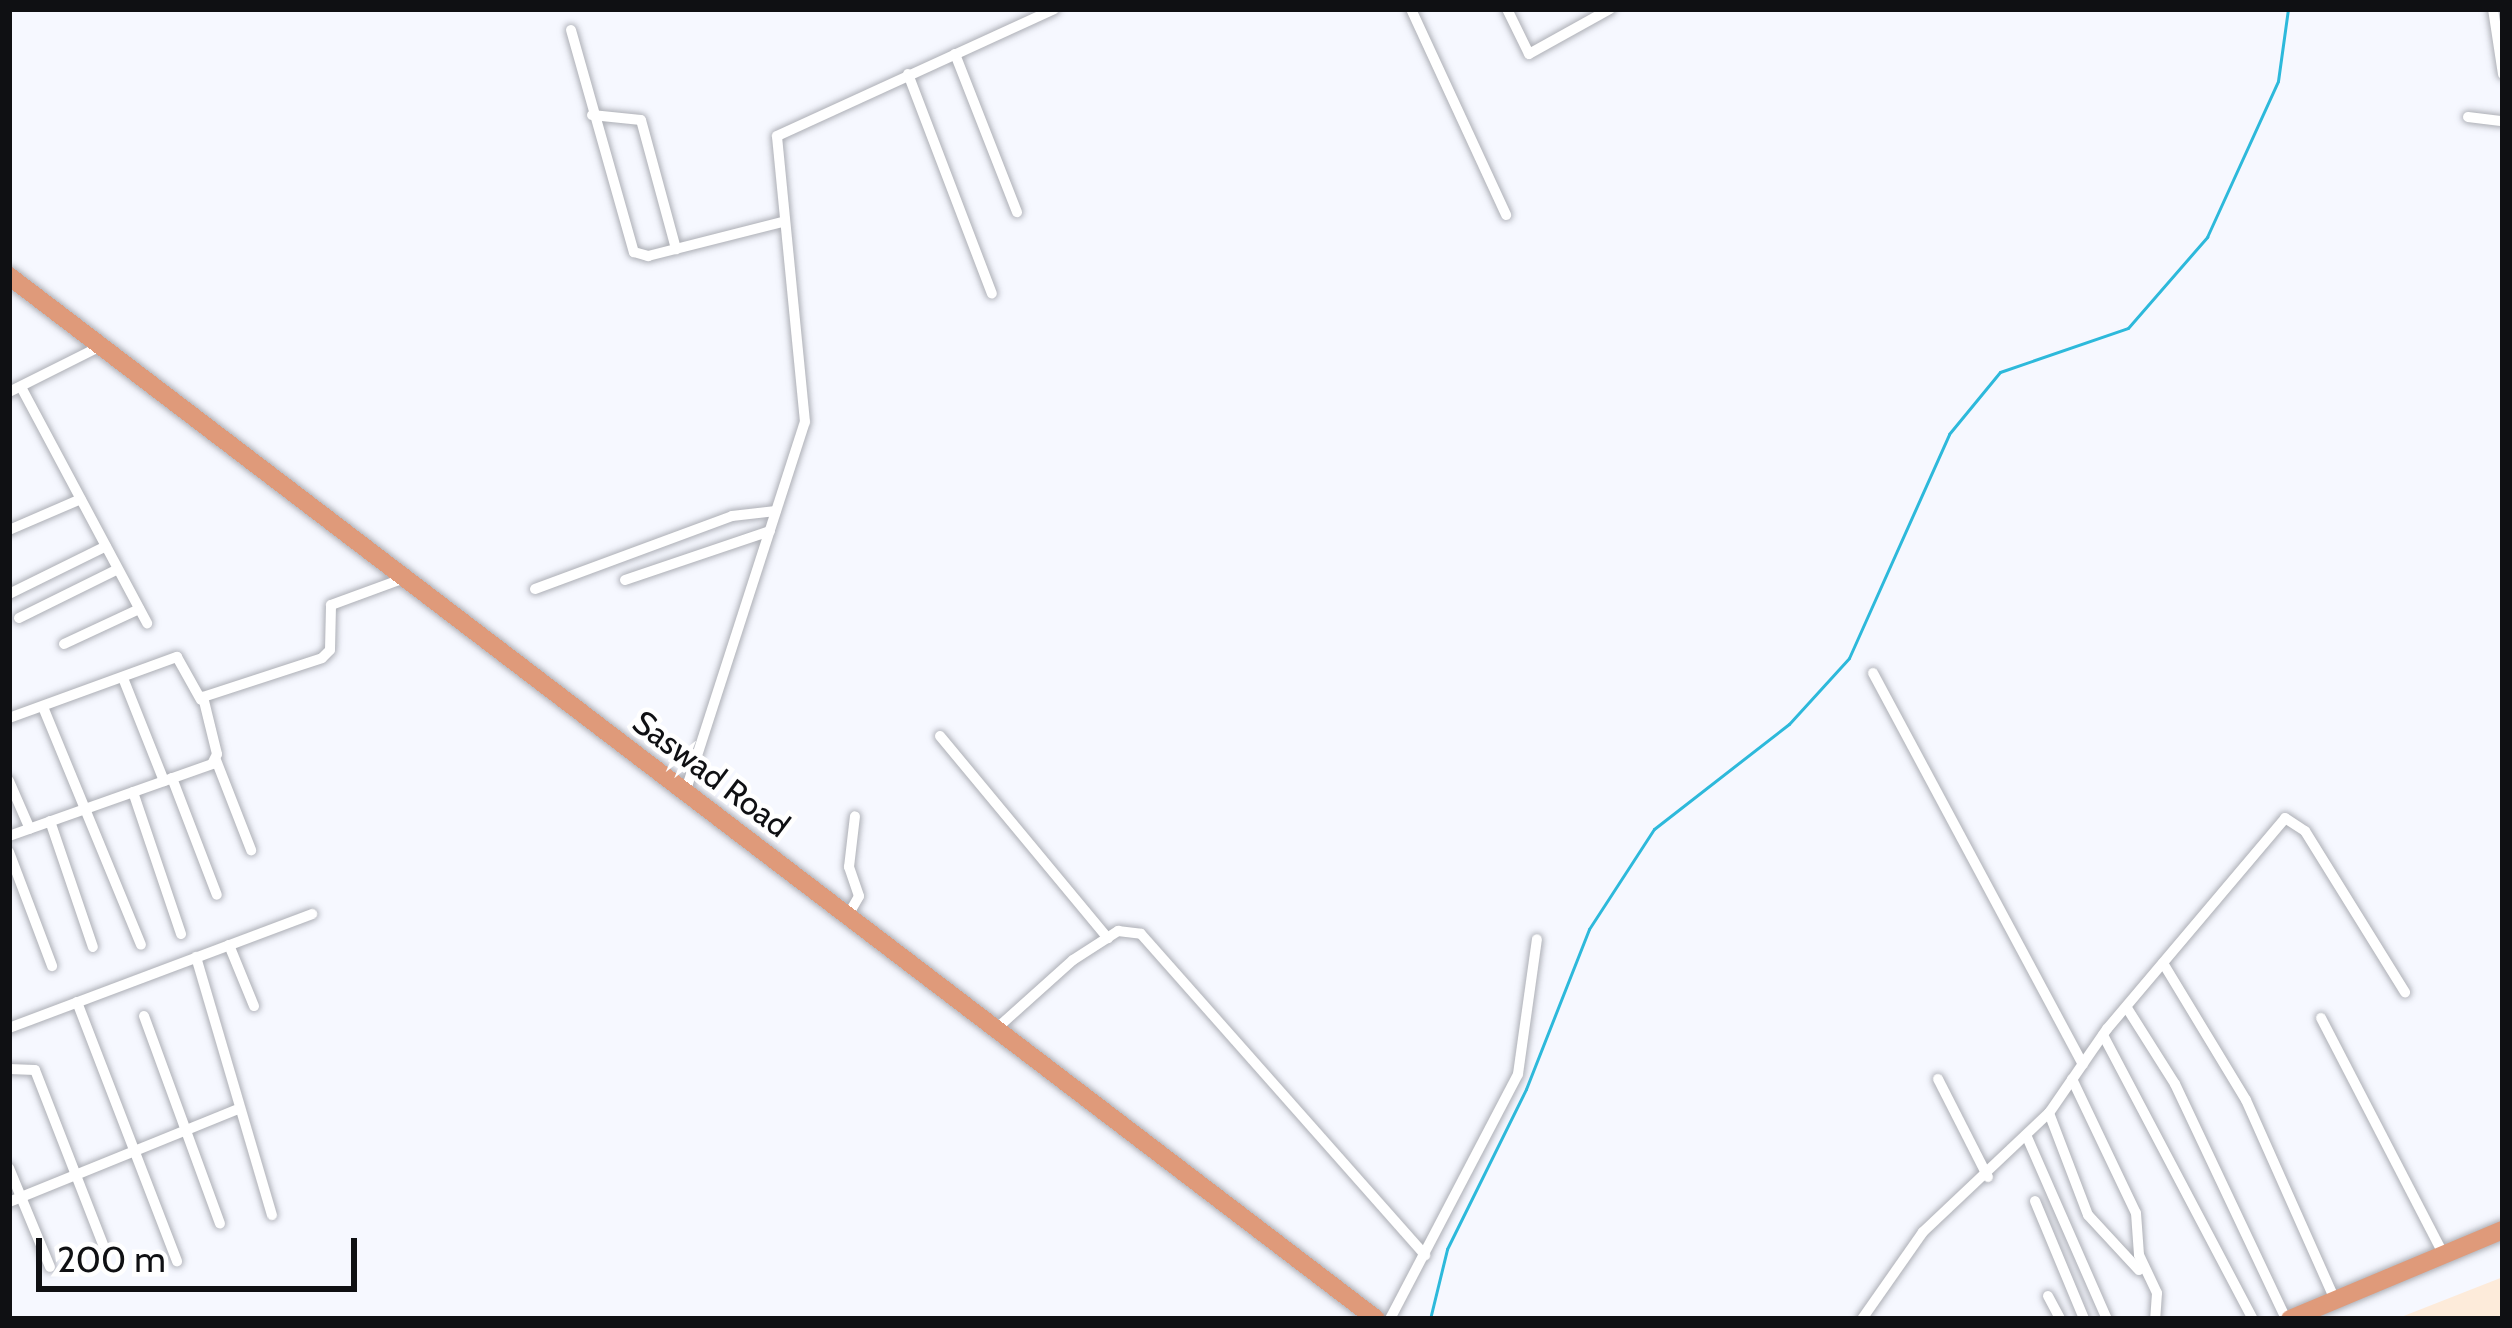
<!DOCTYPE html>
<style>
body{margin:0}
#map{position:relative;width:2512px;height:1328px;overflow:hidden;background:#f6f8ff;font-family:Cabin,sans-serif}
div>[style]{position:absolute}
.industrial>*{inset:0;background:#fdebda}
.stream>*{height:3px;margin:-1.5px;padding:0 1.5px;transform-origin:1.5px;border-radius:1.5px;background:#2db9db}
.roads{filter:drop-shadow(0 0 3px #adafb6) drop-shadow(0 0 3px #adafb6)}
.street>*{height:10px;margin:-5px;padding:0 5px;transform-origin:5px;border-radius:5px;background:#fff}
.highway>*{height:18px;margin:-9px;padding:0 9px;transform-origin:9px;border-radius:9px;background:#df9a7a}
span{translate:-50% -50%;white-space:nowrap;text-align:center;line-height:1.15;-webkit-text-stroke:9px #fff;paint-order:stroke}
.street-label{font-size:33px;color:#0f1013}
.frame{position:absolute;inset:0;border:12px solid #0f1013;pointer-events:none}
.scale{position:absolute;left:36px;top:1238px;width:321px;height:54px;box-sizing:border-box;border:6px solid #0f1013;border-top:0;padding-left:15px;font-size:36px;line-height:42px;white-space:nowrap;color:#0f1013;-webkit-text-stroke:9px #fff;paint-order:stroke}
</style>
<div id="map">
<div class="industrial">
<div style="clip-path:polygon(2503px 1277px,2503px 1319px,2396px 1319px)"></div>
</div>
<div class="stream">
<div style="left:1430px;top:1319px;width:72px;rotate:-76.3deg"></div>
<div style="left:1447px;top:1249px;width:178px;rotate:-63.7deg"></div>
<div style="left:1526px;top:1089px;width:172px;rotate:-68.5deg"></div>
<div style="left:1589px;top:929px;width:119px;rotate:-57deg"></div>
<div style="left:1654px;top:829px;width:171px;rotate:-37.9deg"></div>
<div style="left:1789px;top:724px;width:89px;rotate:-47.7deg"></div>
<div style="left:1849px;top:658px;width:245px;rotate:-65.9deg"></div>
<div style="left:1949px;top:434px;width:80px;rotate:-50.6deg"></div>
<div style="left:2000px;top:372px;width:135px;rotate:-19deg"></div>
<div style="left:2128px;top:328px;width:121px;rotate:-49deg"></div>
<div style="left:2207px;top:237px;width:171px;rotate:-65.5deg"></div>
<div style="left:2278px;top:81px;width:73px;rotate:-82.1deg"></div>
</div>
<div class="roads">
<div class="street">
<div style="left:1411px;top:9px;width:227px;rotate:65.2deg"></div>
<div style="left:1507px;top:9px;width:50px;rotate:63.9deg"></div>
<div style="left:1529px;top:54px;width:93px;rotate:-29.1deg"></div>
<div style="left:2493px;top:9px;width:66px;rotate:81.3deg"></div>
<div style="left:571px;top:30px;width:231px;rotate:74.2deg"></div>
<div style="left:634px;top:252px;width:15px;rotate:16deg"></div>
<div style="left:648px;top:256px;width:138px;rotate:-14.2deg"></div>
<div style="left:955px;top:54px;width:170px;rotate:68.6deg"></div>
<div style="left:908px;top:74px;width:235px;rotate:69.1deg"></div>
<div style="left:592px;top:115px;width:49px;rotate:5.8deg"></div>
<div style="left:641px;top:120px;width:134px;rotate:74.8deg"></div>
<div style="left:2468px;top:117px;width:35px;rotate:7deg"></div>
<div style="left:21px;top:387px;width:268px;rotate:61.9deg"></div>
<div style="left:9px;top:392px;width:103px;rotate:-26.6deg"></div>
<div style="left:9px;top:530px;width:78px;rotate:-23.3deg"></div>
<div style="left:625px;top:580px;width:153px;rotate:-18.7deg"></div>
<div style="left:535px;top:589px;width:210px;rotate:-20.3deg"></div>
<div style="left:732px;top:516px;width:44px;rotate:-6.5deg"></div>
<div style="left:9px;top:594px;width:108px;rotate:-26.3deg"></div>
<div style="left:19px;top:618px;width:110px;rotate:-26.3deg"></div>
<div style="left:64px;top:644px;width:83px;rotate:-25deg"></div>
<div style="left:1873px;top:673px;width:444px;rotate:61.8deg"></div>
<div style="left:123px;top:678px;width:111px;rotate:68.3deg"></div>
<div style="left:43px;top:707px;width:257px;rotate:67.6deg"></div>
<div style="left:9px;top:718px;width:179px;rotate:-20deg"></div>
<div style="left:177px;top:657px;width:49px;rotate:60.8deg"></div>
<div style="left:940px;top:736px;width:263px;rotate:50.3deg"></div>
<div style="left:216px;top:760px;width:97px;rotate:68.7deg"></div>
<div style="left:172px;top:778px;width:125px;rotate:69deg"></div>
<div style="left:9px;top:781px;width:52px;rotate:66.4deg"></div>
<div style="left:133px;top:792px;width:150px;rotate:71.3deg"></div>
<div style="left:685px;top:793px;width:390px;rotate:-72.1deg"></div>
<div style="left:805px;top:422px;width:287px;rotate:-95.6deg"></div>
<div style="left:777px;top:136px;width:305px;rotate:-24.6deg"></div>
<div style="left:50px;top:821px;width:133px;rotate:71.2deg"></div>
<div style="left:9px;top:836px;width:215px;rotate:-19.5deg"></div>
<div style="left:212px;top:764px;width:11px;rotate:-63deg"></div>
<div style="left:217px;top:754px;width:59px;rotate:-103.8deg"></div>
<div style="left:203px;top:697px;width:125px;rotate:-18.1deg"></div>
<div style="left:322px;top:658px;width:11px;rotate:-45deg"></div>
<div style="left:330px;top:650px;width:45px;rotate:-88.7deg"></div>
<div style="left:331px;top:605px;width:76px;rotate:-20.1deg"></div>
<div style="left:9px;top:852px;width:122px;rotate:69.3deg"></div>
<div style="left:847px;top:917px;width:24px;rotate:-60deg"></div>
<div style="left:859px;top:896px;width:31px;rotate:-109deg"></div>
<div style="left:849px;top:867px;width:51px;rotate:-83.3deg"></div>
<div style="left:229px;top:945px;width:66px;rotate:67.7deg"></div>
<div style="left:196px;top:957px;width:269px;rotate:73.6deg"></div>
<div style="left:2163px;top:963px;width:160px;rotate:58.8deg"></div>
<div style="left:2246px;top:1100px;width:219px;rotate:66deg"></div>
<div style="left:77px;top:1002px;width:278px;rotate:68.9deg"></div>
<div style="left:2127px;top:1008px;width:90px;rotate:57.7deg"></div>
<div style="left:2175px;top:1084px;width:260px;rotate:64.7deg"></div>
<div style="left:144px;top:1016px;width:221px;rotate:69.9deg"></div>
<div style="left:2321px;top:1018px;width:267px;rotate:62.6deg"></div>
<div style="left:9px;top:1028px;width:324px;rotate:-20.6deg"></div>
<div style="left:996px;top:1029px;width:103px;rotate:-41.9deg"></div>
<div style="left:1073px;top:960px;width:54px;rotate:-32.8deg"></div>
<div style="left:1118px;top:931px;width:23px;rotate:7deg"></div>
<div style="left:1141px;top:934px;width:429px;rotate:48.5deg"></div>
<div style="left:2103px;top:1035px;width:321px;rotate:62.2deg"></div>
<div style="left:9px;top:1069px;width:26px;rotate:2deg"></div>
<div style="left:35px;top:1070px;width:187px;rotate:68.7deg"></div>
<div style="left:1938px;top:1079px;width:110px;rotate:63deg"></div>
<div style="left:2072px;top:1079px;width:148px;rotate:64.5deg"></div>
<div style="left:2136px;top:1213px;width:42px;rotate:85.9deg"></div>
<div style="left:2139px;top:1255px;width:42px;rotate:64.7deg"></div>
<div style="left:2157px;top:1293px;width:26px;rotate:94deg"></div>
<div style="left:2049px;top:1113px;width:109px;rotate:69.1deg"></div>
<div style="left:2088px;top:1215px;width:75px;rotate:47.2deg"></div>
<div style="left:2027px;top:1137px;width:199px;rotate:66.3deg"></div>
<div style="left:9px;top:1168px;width:107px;rotate:67.5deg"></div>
<div style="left:2035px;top:1201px;width:128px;rotate:67.4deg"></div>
<div style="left:9px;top:1202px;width:245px;rotate:-22.1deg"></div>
<div style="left:2048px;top:1296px;width:26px;rotate:62deg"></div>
<div style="left:1390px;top:1319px;width:276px;rotate:-62.4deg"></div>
<div style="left:1518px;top:1074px;width:136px;rotate:-82deg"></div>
<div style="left:1862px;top:1319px;width:106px;rotate:-55deg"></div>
<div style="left:1923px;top:1232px;width:173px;rotate:-43.4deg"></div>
<div style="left:2049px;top:1113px;width:102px;rotate:-55.4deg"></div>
<div style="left:2107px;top:1029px;width:276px;rotate:-49.8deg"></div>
<div style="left:2285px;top:818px;width:24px;rotate:33deg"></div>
<div style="left:2305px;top:831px;width:190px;rotate:58.2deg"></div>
</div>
<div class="highway">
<div style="left:9px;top:276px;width:1719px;rotate:37.34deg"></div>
<div style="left:2290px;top:1319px;width:231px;rotate:-22.7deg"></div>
</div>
</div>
<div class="street-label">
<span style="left:711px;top:774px;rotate:37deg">Saswad Road</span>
</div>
<div class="frame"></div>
<div class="scale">200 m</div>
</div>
